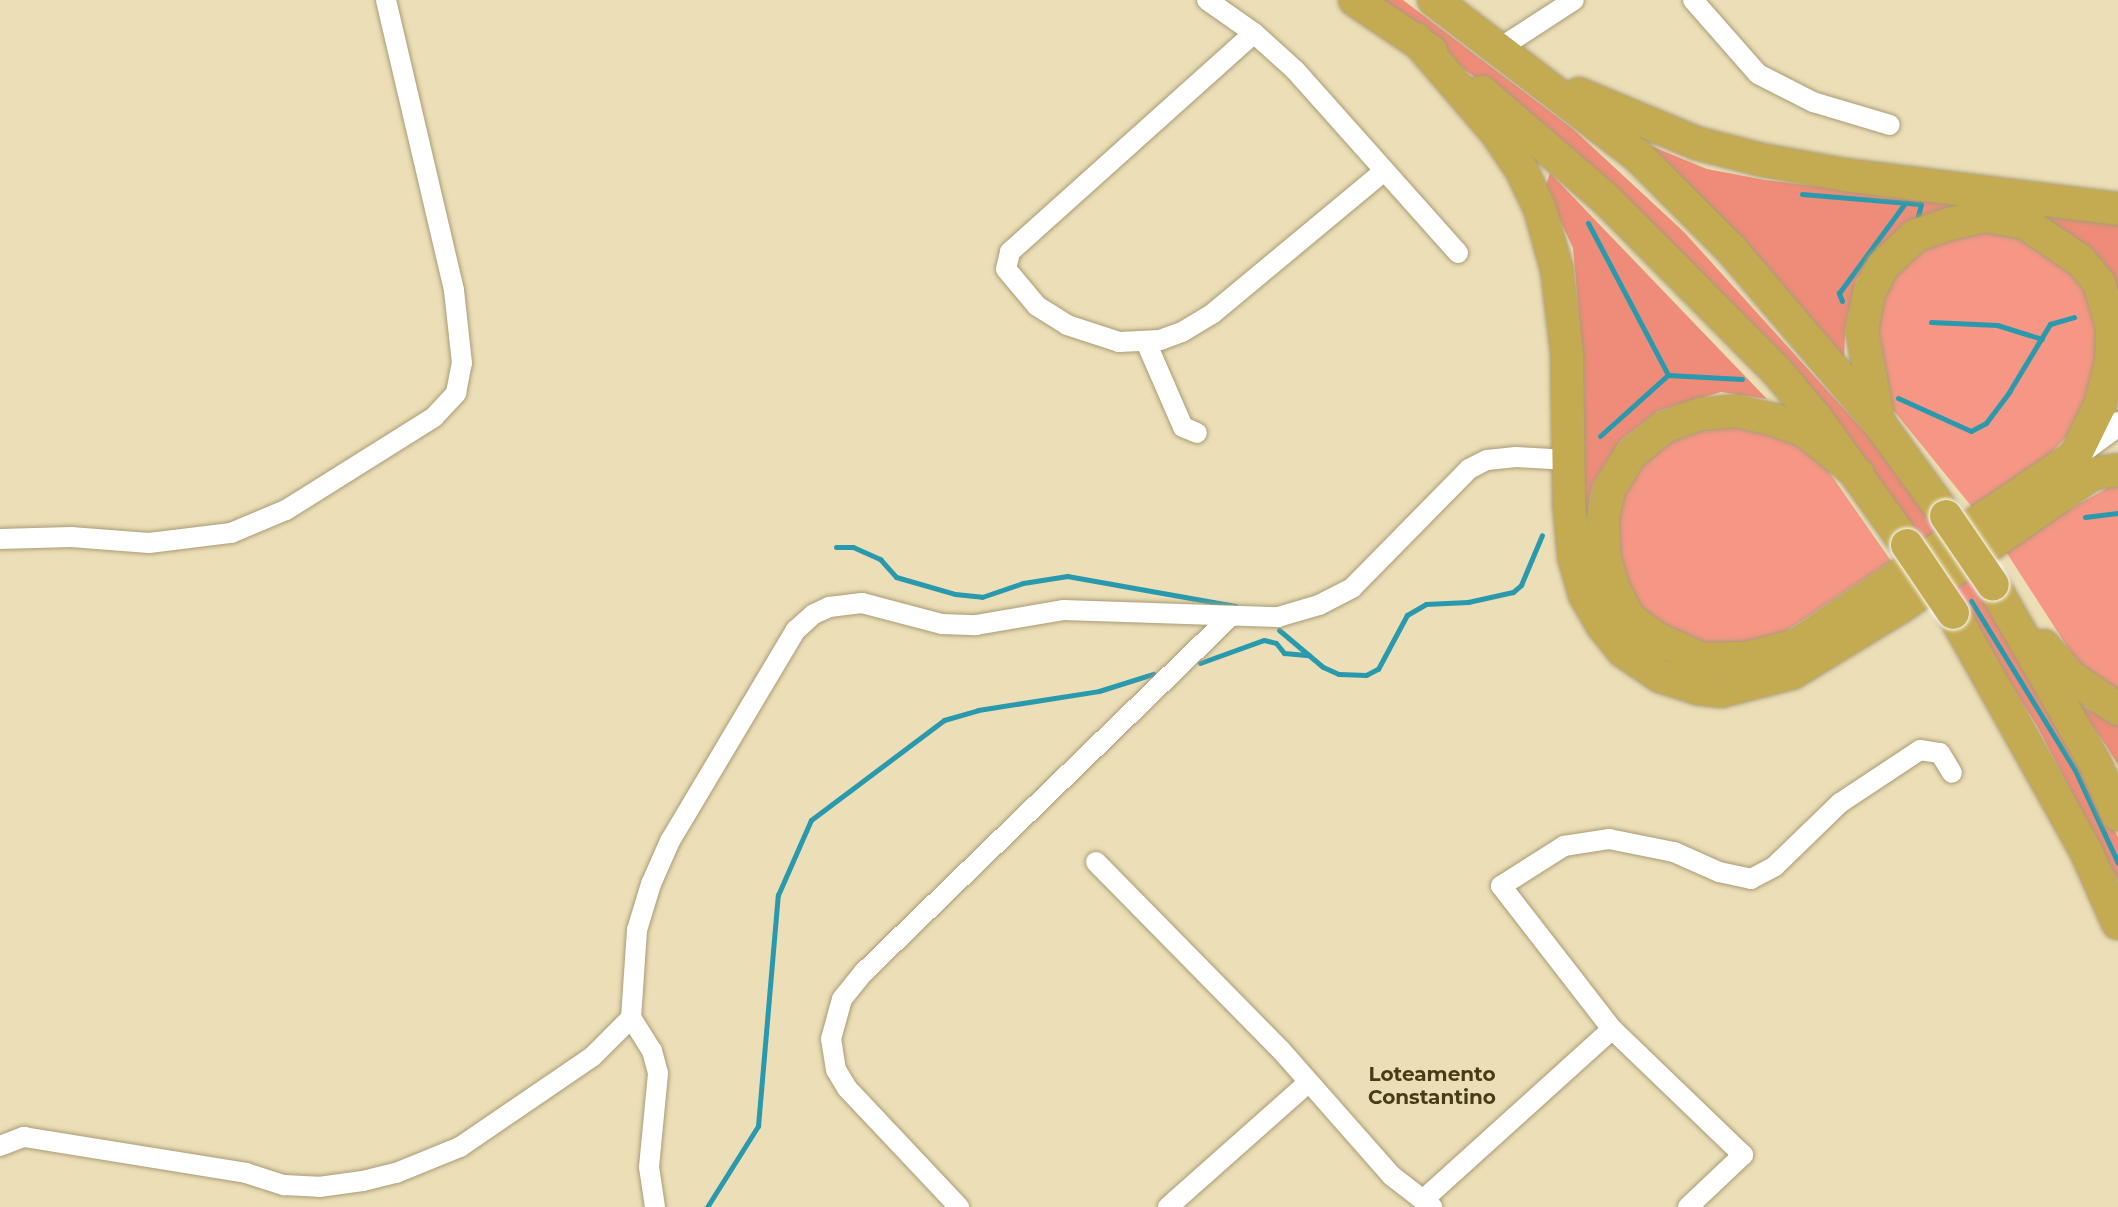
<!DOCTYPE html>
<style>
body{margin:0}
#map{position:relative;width:2118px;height:1207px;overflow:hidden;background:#ecdeb6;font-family:Montserrat,sans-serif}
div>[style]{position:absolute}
.green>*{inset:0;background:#f59784}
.forest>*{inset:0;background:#ef8c79}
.stream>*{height:5px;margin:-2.5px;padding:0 2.5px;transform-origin:2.5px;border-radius:2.5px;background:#299aad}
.roads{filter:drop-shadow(0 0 2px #a99c76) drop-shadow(0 0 2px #a99c76)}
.minor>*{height:20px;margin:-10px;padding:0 10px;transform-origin:10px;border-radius:10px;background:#fff}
.tertiary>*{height:24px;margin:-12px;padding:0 12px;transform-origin:12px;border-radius:12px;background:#fff}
.trunk>*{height:32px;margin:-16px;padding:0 16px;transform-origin:16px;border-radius:16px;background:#c4aa50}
.bridges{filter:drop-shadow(0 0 2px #fff) drop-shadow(0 0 2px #fff)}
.trunk-bridge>*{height:32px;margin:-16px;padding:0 16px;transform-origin:16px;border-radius:16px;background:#c4aa50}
span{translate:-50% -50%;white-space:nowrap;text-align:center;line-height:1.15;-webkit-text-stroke:6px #ecdeb6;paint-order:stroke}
.neighbourhood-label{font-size:20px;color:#473c18;font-weight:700}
</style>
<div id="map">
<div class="green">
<div style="clip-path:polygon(1964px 229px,2014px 231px,2088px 284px,2103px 352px,2078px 425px,2044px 460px,1972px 507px,1881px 395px,1871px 357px,1877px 294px,1915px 251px)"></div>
<div style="clip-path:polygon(1707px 417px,1806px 439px,1891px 561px,1780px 635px,1742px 646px,1703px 647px,1647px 619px,1611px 556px,1623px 477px,1691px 421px)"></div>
<div style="clip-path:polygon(2118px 482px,2118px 692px,2077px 662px,2003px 547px)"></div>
</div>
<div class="forest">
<div style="clip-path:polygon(1372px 0,1403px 0,1573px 129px,1684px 232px,1901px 472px,1943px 527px,1920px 548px,1537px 124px)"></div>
<div style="clip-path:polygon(1629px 137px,1707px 169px,1765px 180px,2118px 223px,2118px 300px,2100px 262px,2060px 228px,2022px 214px,1888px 241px,1856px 280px,1845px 329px,1844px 368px)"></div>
<div style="clip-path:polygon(1550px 173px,1767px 399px,1721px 392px,1658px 411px,1620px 441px,1593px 484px,1581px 538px,1580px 326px,1573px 248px,1545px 188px)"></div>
<div style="clip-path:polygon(1964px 569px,2077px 757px,2118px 837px,2118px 881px,2037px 726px,1947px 580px)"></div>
<div style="clip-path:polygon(2077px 704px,2118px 724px,2118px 765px,2107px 747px)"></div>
</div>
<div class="stream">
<div style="left:1802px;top:194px;width:119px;rotate:4.8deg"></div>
<div style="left:1921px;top:204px;width:16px;rotate:104deg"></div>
<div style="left:1588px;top:223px;width:172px;rotate:62.2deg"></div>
<div style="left:1842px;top:301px;width:9px;rotate:-111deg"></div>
<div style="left:1839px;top:293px;width:112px;rotate:-53.7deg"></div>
<div style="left:1931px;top:322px;width:66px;rotate:2.6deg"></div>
<div style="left:1997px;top:325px;width:47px;rotate:17.3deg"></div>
<div style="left:1898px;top:398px;width:80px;rotate:24.3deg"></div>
<div style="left:1971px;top:431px;width:17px;rotate:-28deg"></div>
<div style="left:1986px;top:423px;width:39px;rotate:-53deg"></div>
<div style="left:2009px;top:392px;width:79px;rotate:-58.9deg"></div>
<div style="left:2050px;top:324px;width:25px;rotate:-16deg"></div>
<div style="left:1600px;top:436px;width:91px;rotate:-41.9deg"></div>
<div style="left:1668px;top:375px;width:74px;rotate:3.1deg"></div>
<div style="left:2085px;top:517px;width:33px;rotate:-7deg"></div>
<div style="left:836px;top:547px;width:17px"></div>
<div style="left:853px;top:547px;width:30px;rotate:24deg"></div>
<div style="left:880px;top:559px;width:24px;rotate:48deg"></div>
<div style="left:896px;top:577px;width:61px;rotate:16.1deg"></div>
<div style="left:955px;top:594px;width:27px;rotate:6deg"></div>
<div style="left:982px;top:597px;width:43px;rotate:-18.9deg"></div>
<div style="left:1023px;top:583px;width:45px;rotate:-9deg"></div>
<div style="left:1067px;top:576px;width:171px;rotate:10.1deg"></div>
<div style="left:1971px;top:601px;width:198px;rotate:58.4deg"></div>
<div style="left:2075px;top:770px;width:102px;rotate:65.2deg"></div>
<div style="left:1279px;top:630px;width:57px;rotate:40.1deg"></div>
<div style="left:1323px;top:667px;width:17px;rotate:24deg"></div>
<div style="left:1339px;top:674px;width:27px;rotate:2deg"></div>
<div style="left:1366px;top:675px;width:13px;rotate:-27deg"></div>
<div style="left:1378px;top:669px;width:61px;rotate:-61.8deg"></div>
<div style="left:1407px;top:615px;width:22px;rotate:-30deg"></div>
<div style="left:1426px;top:604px;width:42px;rotate:-2.7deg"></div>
<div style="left:1468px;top:602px;width:46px;rotate:-12.5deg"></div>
<div style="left:1513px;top:592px;width:11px;rotate:-41deg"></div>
<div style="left:1521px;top:585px;width:54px;rotate:-67.2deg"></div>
<div style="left:1200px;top:663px;width:68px;rotate:-19.8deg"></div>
<div style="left:1264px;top:640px;width:12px;rotate:14deg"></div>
<div style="left:1276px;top:643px;width:13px;rotate:51deg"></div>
<div style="left:1284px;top:653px;width:25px;rotate:5deg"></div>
<div style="left:707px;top:1207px;width:96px;rotate:-57.8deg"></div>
<div style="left:758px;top:1126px;width:232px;rotate:-85.1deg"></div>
<div style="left:778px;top:895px;width:82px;rotate:-66.3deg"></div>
<div style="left:811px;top:820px;width:166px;rotate:-36.9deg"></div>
<div style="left:944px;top:720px;width:35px;rotate:-16deg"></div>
<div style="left:978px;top:710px;width:122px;rotate:-8.9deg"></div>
<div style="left:1099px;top:691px;width:57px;rotate:-17.5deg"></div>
</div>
<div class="roads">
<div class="minor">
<div style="left:1207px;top:0;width:57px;rotate:35.1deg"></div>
<div style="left:1254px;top:33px;width:55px;rotate:42.1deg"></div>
<div style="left:1295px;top:70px;width:245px;rotate:48.3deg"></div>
<div style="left:1693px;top:0;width:98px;rotate:48.7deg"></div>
<div style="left:1758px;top:74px;width:62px;rotate:27deg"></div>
<div style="left:1813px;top:102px;width:80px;rotate:16.6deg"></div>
<div style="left:1254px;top:33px;width:328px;rotate:138.1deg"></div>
<div style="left:1010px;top:252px;width:17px;rotate:103deg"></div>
<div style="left:1006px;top:269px;width:48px;rotate:50deg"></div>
<div style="left:1037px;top:306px;width:36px;rotate:32deg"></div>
<div style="left:1067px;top:325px;width:55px;rotate:18.1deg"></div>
<div style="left:1119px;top:342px;width:41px;rotate:-2.8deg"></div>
<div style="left:1160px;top:340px;width:23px;rotate:-20deg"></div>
<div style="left:1182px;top:332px;width:35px;rotate:-31deg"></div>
<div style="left:1212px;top:314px;width:224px;rotate:-39.7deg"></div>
<div style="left:1500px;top:48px;width:88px;rotate:-33deg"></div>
<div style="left:1146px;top:342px;width:93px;rotate:66.5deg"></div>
<div style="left:1183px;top:427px;width:15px;rotate:23deg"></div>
<div style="left:0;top:539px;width:71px;rotate:-1.6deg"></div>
<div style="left:71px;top:537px;width:78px;rotate:4.4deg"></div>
<div style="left:149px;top:543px;width:83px;rotate:-7deg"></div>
<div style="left:231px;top:533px;width:60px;rotate:-22.7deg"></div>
<div style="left:286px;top:510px;width:175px;rotate:-32.1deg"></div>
<div style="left:434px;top:417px;width:33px;rotate:-47deg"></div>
<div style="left:456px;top:393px;width:31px;rotate:-79deg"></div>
<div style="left:462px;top:363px;width:73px;rotate:-96.3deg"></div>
<div style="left:454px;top:290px;width:298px;rotate:-103.2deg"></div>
<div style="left:1096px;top:862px;width:262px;rotate:45.5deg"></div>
<div style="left:1280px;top:1049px;width:169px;rotate:48.6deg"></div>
<div style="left:1392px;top:1176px;width:51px;rotate:37.8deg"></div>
<div style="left:0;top:1146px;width:26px;rotate:-21deg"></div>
<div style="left:24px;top:1137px;width:225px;rotate:9.2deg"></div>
<div style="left:246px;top:1173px;width:40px;rotate:18deg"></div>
<div style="left:284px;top:1185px;width:35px;rotate:3deg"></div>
<div style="left:319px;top:1187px;width:44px;rotate:-7.8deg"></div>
<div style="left:363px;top:1181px;width:34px;rotate:-14deg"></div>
<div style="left:396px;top:1173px;width:69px;rotate:-22.1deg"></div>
<div style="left:460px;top:1147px;width:160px;rotate:-34.3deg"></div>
<div style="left:592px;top:1057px;width:55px;rotate:-45deg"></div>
<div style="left:1423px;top:1200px;width:255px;rotate:-42.1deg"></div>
<div style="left:655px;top:1207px;width:40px;rotate:-98.5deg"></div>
<div style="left:649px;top:1167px;width:94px;rotate:-84.5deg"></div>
<div style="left:658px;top:1073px;width:23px;rotate:-105deg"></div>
<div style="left:652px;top:1051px;width:39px;rotate:-122deg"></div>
<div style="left:631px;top:1018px;width:88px;rotate:-86.1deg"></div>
<div style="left:637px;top:930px;width:48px;rotate:-73.1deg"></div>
<div style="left:651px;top:884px;width:47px;rotate:-66.2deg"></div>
<div style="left:670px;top:841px;width:246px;rotate:-59.2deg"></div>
<div style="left:796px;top:630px;width:24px;rotate:-42deg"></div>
<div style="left:814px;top:614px;width:17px;rotate:-25deg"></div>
<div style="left:829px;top:607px;width:33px;rotate:-7deg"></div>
<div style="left:862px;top:603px;width:83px;rotate:14.7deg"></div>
<div style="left:942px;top:624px;width:34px;rotate:2deg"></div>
<div style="left:976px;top:625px;width:88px;rotate:-9.8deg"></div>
<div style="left:1063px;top:610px;width:215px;rotate:1.9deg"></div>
<div style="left:1278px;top:617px;width:43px;rotate:-16.3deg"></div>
<div style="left:1319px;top:605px;width:37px;rotate:-27deg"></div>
<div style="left:1352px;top:588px;width:167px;rotate:-45.5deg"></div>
<div style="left:1469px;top:469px;width:20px;rotate:-27deg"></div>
<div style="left:1487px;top:460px;width:29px;rotate:-6deg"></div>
<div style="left:1516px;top:457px;width:53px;rotate:3.2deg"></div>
<div style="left:959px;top:1207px;width:163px;rotate:-133.3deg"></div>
<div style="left:847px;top:1088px;width:21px;rotate:-121deg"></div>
<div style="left:836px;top:1070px;width:31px;rotate:-99deg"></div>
<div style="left:831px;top:1039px;width:41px;rotate:-74.6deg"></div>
<div style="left:842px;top:999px;width:35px;rotate:-51deg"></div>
<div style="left:864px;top:972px;width:511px;rotate:-44.13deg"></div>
<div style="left:1168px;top:1207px;width:188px;rotate:-41.6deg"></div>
<div style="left:1688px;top:1207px;width:76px;rotate:-43.4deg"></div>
<div style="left:1743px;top:1155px;width:182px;rotate:-136.1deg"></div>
<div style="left:1612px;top:1029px;width:181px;rotate:-127.8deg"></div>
<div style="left:1501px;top:886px;width:75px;rotate:-32.4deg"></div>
<div style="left:1564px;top:846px;width:46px;rotate:-8.8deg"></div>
<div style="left:1609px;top:839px;width:66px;rotate:11.3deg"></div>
<div style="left:1674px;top:852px;width:49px;rotate:24deg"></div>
<div style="left:1719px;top:872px;width:33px;rotate:12deg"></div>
<div style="left:1751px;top:879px;width:27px;rotate:-28deg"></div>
<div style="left:1775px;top:866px;width:91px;rotate:-44.1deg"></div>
<div style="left:1840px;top:803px;width:96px;rotate:-33.5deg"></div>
<div style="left:1920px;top:750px;width:20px;rotate:9deg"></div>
<div style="left:1940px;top:753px;width:23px;rotate:59deg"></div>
</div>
<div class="tertiary">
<div style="left:2076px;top:455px;width:52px;rotate:-36.4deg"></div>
</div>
<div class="trunk">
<div style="left:1355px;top:0;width:92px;rotate:33.9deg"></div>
<div style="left:1434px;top:0;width:255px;rotate:37.4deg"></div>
<div style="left:1637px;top:155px;width:133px;rotate:45deg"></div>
<div style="left:1731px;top:249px;width:228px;rotate:49.6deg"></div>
<div style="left:1879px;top:423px;width:115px;rotate:54.2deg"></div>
<div style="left:1416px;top:39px;width:123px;rotate:49.3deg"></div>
<div style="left:1496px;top:132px;width:45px;rotate:56deg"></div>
<div style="left:1521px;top:169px;width:44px;rotate:64.6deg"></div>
<div style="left:1540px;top:209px;width:63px;rotate:74.4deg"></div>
<div style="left:1557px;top:270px;width:84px;rotate:83.1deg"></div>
<div style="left:1567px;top:353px;width:150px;rotate:89.2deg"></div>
<div style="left:1569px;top:503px;width:54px;rotate:84.7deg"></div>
<div style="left:1574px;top:557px;width:40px;rotate:74deg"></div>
<div style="left:1585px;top:595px;width:36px;rotate:60deg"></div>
<div style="left:1603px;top:626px;width:32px;rotate:51deg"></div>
<div style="left:1623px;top:651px;width:45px;rotate:34deg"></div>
<div style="left:1660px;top:676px;width:38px;rotate:18deg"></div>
<div style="left:1696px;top:688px;width:25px;rotate:7deg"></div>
<div style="left:1721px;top:691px;width:73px;rotate:-14.2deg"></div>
<div style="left:1792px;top:673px;width:127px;rotate:-31.4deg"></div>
<div style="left:1900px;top:607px;width:234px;rotate:-34.7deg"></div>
<div style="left:2092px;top:474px;width:26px;rotate:-9deg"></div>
<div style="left:1482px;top:92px;width:162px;rotate:40.8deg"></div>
<div style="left:1605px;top:198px;width:243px;rotate:45.2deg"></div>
<div style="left:1776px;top:370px;width:64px;rotate:50.1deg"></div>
<div style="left:1817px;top:419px;width:155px;rotate:54.5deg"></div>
<div style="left:1579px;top:94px;width:127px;rotate:22.7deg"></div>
<div style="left:1696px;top:143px;width:68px;rotate:14.4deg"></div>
<div style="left:1762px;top:160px;width:84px;rotate:10.2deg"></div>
<div style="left:1845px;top:175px;width:275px;rotate:7.1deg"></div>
<div style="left:1858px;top:474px;width:68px;rotate:-140.9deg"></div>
<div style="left:1805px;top:431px;width:32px;rotate:-160deg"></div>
<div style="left:1775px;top:420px;width:39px;rotate:-167deg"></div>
<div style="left:1737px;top:411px;width:37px;rotate:175deg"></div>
<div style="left:1700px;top:414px;width:38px;rotate:160deg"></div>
<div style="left:1664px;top:427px;width:44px;rotate:140.5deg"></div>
<div style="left:1630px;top:455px;width:41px;rotate:121deg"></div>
<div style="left:1609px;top:490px;width:30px;rotate:102deg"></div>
<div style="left:1603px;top:519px;width:37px;rotate:88deg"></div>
<div style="left:1604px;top:556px;width:37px;rotate:73deg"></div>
<div style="left:1615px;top:591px;width:32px;rotate:62deg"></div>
<div style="left:1630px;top:619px;width:34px;rotate:36deg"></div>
<div style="left:1658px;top:639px;width:48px;rotate:24.4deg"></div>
<div style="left:1702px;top:659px;width:45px;rotate:-1.3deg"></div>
<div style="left:1747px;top:658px;width:52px;rotate:-14.6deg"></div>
<div style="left:1797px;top:645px;width:336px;rotate:-34.2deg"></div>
<div style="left:2075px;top:456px;width:57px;rotate:-63.9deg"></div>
<div style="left:2100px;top:405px;width:43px;rotate:-75.3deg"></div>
<div style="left:2111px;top:363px;width:36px;rotate:-88deg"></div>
<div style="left:2112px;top:327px;width:46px;rotate:-106.5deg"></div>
<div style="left:2099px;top:283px;width:28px;rotate:-129deg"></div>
<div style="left:2081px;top:261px;width:68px;rotate:-145.8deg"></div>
<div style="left:2025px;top:223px;width:40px;rotate:-170deg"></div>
<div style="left:1986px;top:216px;width:35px;rotate:168deg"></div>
<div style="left:1952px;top:223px;width:39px;rotate:161deg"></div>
<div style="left:1915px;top:236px;width:44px;rotate:136.8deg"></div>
<div style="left:1883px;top:266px;width:31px;rotate:117deg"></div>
<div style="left:1869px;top:294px;width:38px;rotate:101deg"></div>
<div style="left:1862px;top:331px;width:94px;rotate:79.5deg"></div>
<div style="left:1993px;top:585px;width:203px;rotate:60.2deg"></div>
<div style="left:2094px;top:761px;width:59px;rotate:66deg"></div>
<div style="left:1953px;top:613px;width:270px;rotate:60.8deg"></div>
<div style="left:2085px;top:849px;width:81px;rotate:66deg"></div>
<div style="left:2044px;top:646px;width:41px;rotate:48.9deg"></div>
<div style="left:2071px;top:677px;width:57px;rotate:34.2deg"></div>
</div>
</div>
<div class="bridges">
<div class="trunk-bridge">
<div style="left:1946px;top:516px;width:83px;rotate:55.7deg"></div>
<div style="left:1907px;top:545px;width:82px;rotate:55.9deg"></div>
</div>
</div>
<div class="neighbourhood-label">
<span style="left:1432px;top:1086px">Loteamento<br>Constantino</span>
</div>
</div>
